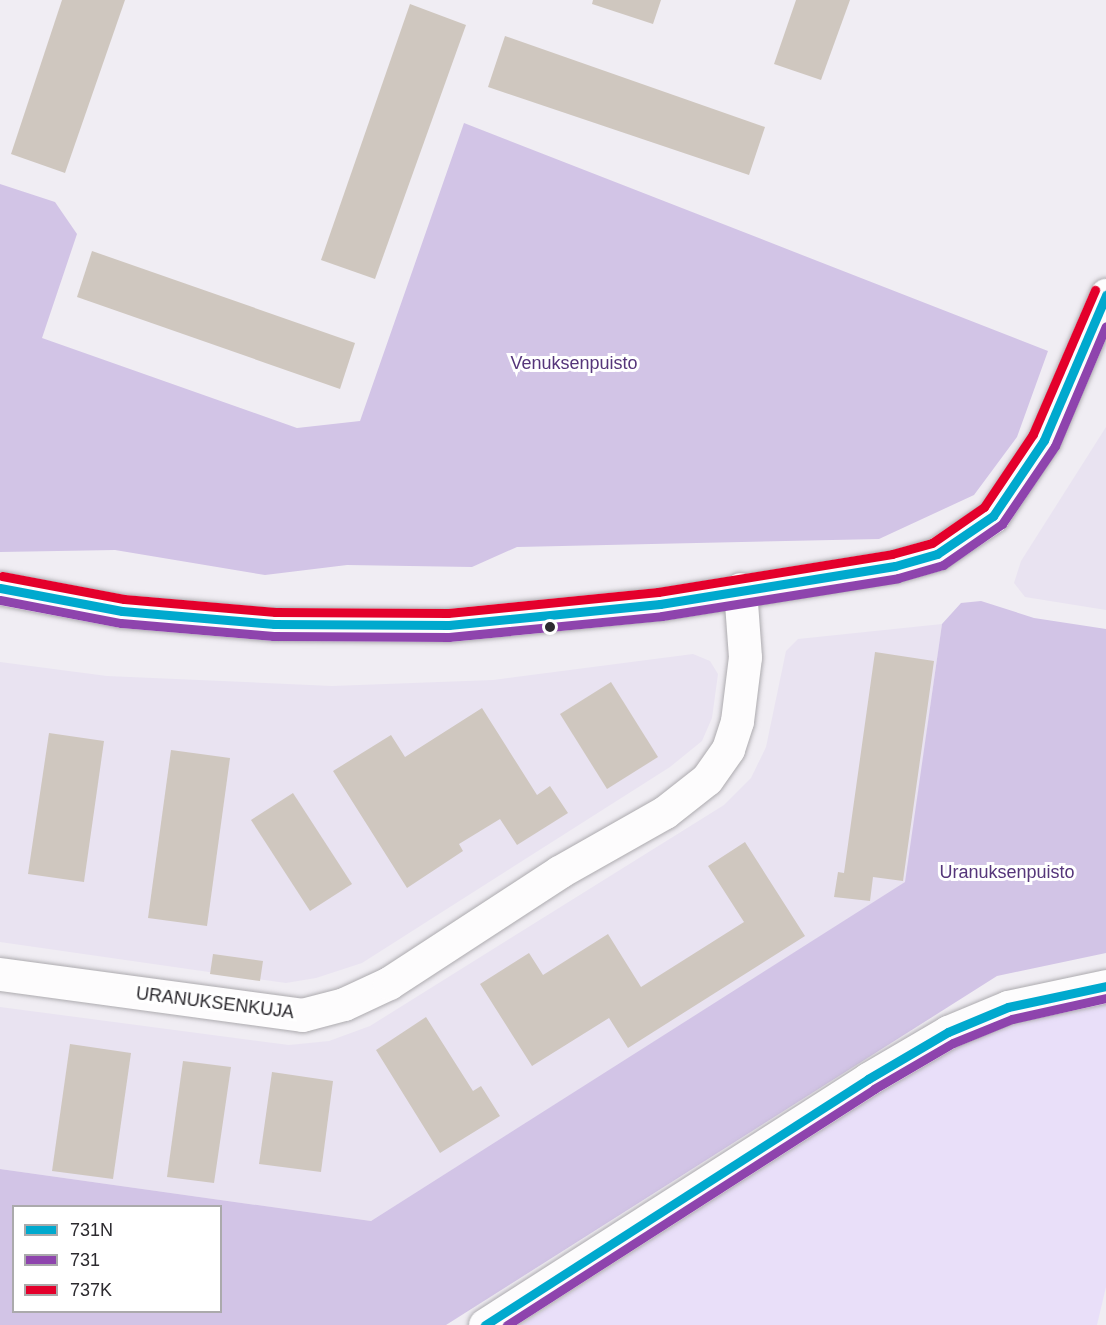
<!DOCTYPE html>
<style>
body{margin:0}
#map{position:relative;width:1106px;height:1325px;overflow:hidden;background:#f0edf3;font-family:Arial,sans-serif}
div>[style]{position:absolute}
.built>*{inset:0;background:#e9e3f1}
.green>*{inset:0;background:#e9dff9}
.forest>*{inset:0;background:#d2c4e6}
.building>*{inset:0;background:#cfc7bf}
.roads{filter:drop-shadow(0 0 2px #adabaf) drop-shadow(0 0 2px #adabaf)}
.minor>*{height:33px;margin:-16.5px;padding:0 16.5px;transform-origin:16.5px;border-radius:16.5px;background:#fdfcfd}
.tertiary>*{height:33px;margin:-16.5px;padding:0 16.5px;transform-origin:16.5px;border-radius:16.5px;background:#fdfcfd}
.motorway>*{height:33px;margin:-16.5px;padding:0 16.5px;transform-origin:16.5px;border-radius:16.5px;background:#fdfcfd}
.bus-1>*{height:9px;margin:-4.5px;padding:0 4.5px;transform-origin:4.5px;border-radius:4.5px;background:#00a9ce}
.bus-2>*{height:9px;margin:-4.5px;padding:0 4.5px;transform-origin:4.5px;border-radius:4.5px;background:#8e44ad}
.bus-3>*{height:9px;margin:-4.5px;padding:0 4.5px;transform-origin:4.5px;border-radius:4.5px;background:#e4002b}
.dots>*{width:16px;height:16px;translate:-50% -50%;box-sizing:border-box;border:3px solid #fff;border-radius:50%}
span{translate:-50% -50%;white-space:nowrap;text-align:center;line-height:1.15;-webkit-text-stroke:6px #fff;paint-order:stroke}
.park-label{font-size:18px;color:#55357a}
.street-label{font-size:18px;color:#2c2a2f}
.legend{position:absolute;left:12px;top:1205px;width:210px;height:108px;box-sizing:border-box;background:#fff;border:2px solid #abaaac;margin:0;padding:8px 10px;list-style:none;font-size:18px;color:#2c2a2f}
.legend li{display:flex;align-items:center;gap:12px;height:30px}
.legend b{width:30px;border:2px solid #abaaac}
</style>
<div id="map">
<div class="built">
<div style="clip-path:polygon(1106px 427px,1106px 610px,1025px 597px,1014px 583px,1021px 561px)"></div>
<div style="clip-path:polygon(942px 624px,906px 882px,371px 1221px,0 1169px,0 1007px,289px 1045px,329px 1041px,370px 1026px,724px 805px,751px 778px,766px 747px,786px 651px,798px 639px)"></div>
<div style="clip-path:polygon(693px 654px,710px 661px,718px 674px,712px 718px,702px 741px,670px 767px,362px 963px,316px 978px,286px 983px,0 942px,0 662px,107px 676px,332px 686px,493px 680px)"></div>
</div>
<div class="green">
<div style="clip-path:polygon(1106px 1001px,1106px 1287px,1097px 1325px,521px 1325px,905px 1074px,1014px 1015px)"></div>
</div>
<div class="forest">
<div style="clip-path:polygon(464px 123px,1048px 351px,1017px 437px,974px 495px,879px 539px,517px 547px,472px 567px,347px 565px,265px 575px,115px 550px,0 552px,0 184px,55px 202px,77px 234px,42px 338px,297px 428px,360px 421px)"></div>
<div style="clip-path:polygon(evenodd,981px 601px,1034px 618px,1106px 629px,1106px 953px,997px 976px,446px 1325px,0 1325px,0 1169px,371px 1221px,905px 882px,942px 624px,961px 603px,981px 601px,220px 1206px,220px 1312px,14px 1312px,14px 1206px,220px 1206px)"></div>
</div>
<div class="building">
<div style="clip-path:polygon(62px 0,125px 0,65px 173px,11px 154px)"></div>
<div style="clip-path:polygon(593px 0,661px 0,653px 24px,592px 4px)"></div>
<div style="clip-path:polygon(796px 0,850px 0,821px 80px,774px 64px)"></div>
<div style="clip-path:polygon(410px 4px,466px 25px,375px 279px,321px 260px)"></div>
<div style="clip-path:polygon(505px 36px,765px 127px,749px 175px,488px 87px)"></div>
<div style="clip-path:polygon(92px 251px,355px 343px,340px 389px,77px 297px)"></div>
<div style="clip-path:polygon(875px 652px,934px 661px,903px 881px,873px 877px,870px 901px,834px 897px,838px 872px,844px 873px)"></div>
<div style="clip-path:polygon(611px 682px,658px 757px,607px 789px,560px 714px)"></div>
<div style="clip-path:polygon(482px 708px,537px 795px,550px 786px,568px 813px,517px 845px,500px 819px,459px 844px,463px 851px,407px 888px,333px 771px,391px 735px,405px 757px)"></div>
<div style="clip-path:polygon(49px 733px,104px 741px,84px 882px,28px 874px)"></div>
<div style="clip-path:polygon(171px 750px,230px 758px,207px 926px,148px 918px)"></div>
<div style="clip-path:polygon(293px 793px,352px 884px,310px 911px,251px 820px)"></div>
<div style="clip-path:polygon(745px 842px,805px 936px,628px 1048px,609px 1018px,532px 1066px,480px 984px,529px 953px,543px 975px,608px 934px,641px 987px,744px 922px,708px 866px)"></div>
<div style="clip-path:polygon(213px 954px,263px 961px,260px 981px,210px 974px)"></div>
<div style="clip-path:polygon(426px 1017px,473px 1091px,481px 1086px,500px 1116px,440px 1153px,376px 1050px)"></div>
<div style="clip-path:polygon(70px 1044px,131px 1053px,113px 1179px,52px 1171px)"></div>
<div style="clip-path:polygon(183px 1061px,231px 1067px,214px 1183px,167px 1177px)"></div>
<div style="clip-path:polygon(272px 1072px,333px 1081px,321px 1172px,259px 1164px)"></div>
</div>
<div class="roads">
<div class="minor">
<div style="left:0;top:974px;width:305px;rotate:7.7deg"></div>
<div style="left:302px;top:1015px;width:43px;rotate:-14.7deg"></div>
<div style="left:344px;top:1004px;width:50px;rotate:-25deg"></div>
<div style="left:389px;top:983px;width:203px;rotate:-33.1deg"></div>
<div style="left:559px;top:872px;width:122px;rotate:-29.5deg"></div>
<div style="left:665px;top:812px;width:53px;rotate:-38.2deg"></div>
<div style="left:707px;top:779px;width:37px;rotate:-55deg"></div>
<div style="left:728px;top:749px;width:29px;rotate:-72deg"></div>
<div style="left:737px;top:721px;width:64px;rotate:-82.9deg"></div>
<div style="left:745px;top:657px;width:68px;rotate:-94.2deg"></div>
</div>
<div class="tertiary">
<div style="left:0;top:588px;width:124px;rotate:10.7deg"></div>
<div style="left:122px;top:611px;width:153px;rotate:4.9deg"></div>
<div style="left:274px;top:624px;width:175px;rotate:0.3deg"></div>
<div style="left:449px;top:625px;width:212px;rotate:-5.7deg"></div>
<div style="left:660px;top:604px;width:238px;rotate:-9.2deg"></div>
<div style="left:895px;top:566px;width:44px;rotate:-15.9deg"></div>
<div style="left:937px;top:554px;width:68px;rotate:-34.2deg"></div>
<div style="left:993px;top:516px;width:92px;rotate:-56.1deg"></div>
<div style="left:1044px;top:440px;width:158px;rotate:-66.8deg"></div>
</div>
<div class="motorway">
<div style="left:485px;top:1325px;width:455px;rotate:-32.7deg"></div>
<div style="left:868px;top:1079px;width:93px;rotate:-30.4deg"></div>
<div style="left:948px;top:1032px;width:65px;rotate:-22.6deg"></div>
<div style="left:1008px;top:1007px;width:100px;rotate:-12.1deg"></div>
</div>
</div>
<div class="bus-1">
<div style="left:0;top:588px;width:124px;rotate:10.7deg"></div>
<div style="left:122px;top:611px;width:153px;rotate:4.9deg"></div>
<div style="left:274px;top:624px;width:175px;rotate:0.3deg"></div>
<div style="left:449px;top:625px;width:212px;rotate:-5.7deg"></div>
<div style="left:660px;top:604px;width:238px;rotate:-9.2deg"></div>
<div style="left:895px;top:566px;width:44px;rotate:-15.9deg"></div>
<div style="left:937px;top:554px;width:68px;rotate:-34.2deg"></div>
<div style="left:993px;top:516px;width:92px;rotate:-56.1deg"></div>
<div style="left:1044px;top:440px;width:158px;rotate:-66.8deg"></div>
<div style="left:485px;top:1325px;width:455px;rotate:-32.7deg"></div>
<div style="left:868px;top:1079px;width:93px;rotate:-30.4deg"></div>
<div style="left:948px;top:1032px;width:65px;rotate:-22.6deg"></div>
<div style="left:1008px;top:1007px;width:100px;rotate:-12.1deg"></div>
</div>
<div class="bus-2">
<div style="left:0;top:600px;width:123px;rotate:10.8deg"></div>
<div style="left:121px;top:623px;width:153px;rotate:4.9deg"></div>
<div style="left:273px;top:636px;width:176px;rotate:0.3deg"></div>
<div style="left:449px;top:637px;width:214px;rotate:-5.6deg"></div>
<div style="left:662px;top:616px;width:239px;rotate:-9.1deg"></div>
<div style="left:898px;top:578px;width:47px;rotate:-16.1deg"></div>
<div style="left:943px;top:565px;width:72px;rotate:-34.8deg"></div>
<div style="left:1002px;top:524px;width:94px;rotate:-55.8deg"></div>
<div style="left:1055px;top:446px;width:130px;rotate:-67deg"></div>
<div style="left:507px;top:1325px;width:436px;rotate:-32.7deg"></div>
<div style="left:874px;top:1089px;width:91px;rotate:-30.2deg"></div>
<div style="left:953px;top:1043px;width:64px;rotate:-22.1deg"></div>
<div style="left:1012px;top:1019px;width:96px;rotate:-12.6deg"></div>
</div>
<div class="bus-3">
<div style="left:2px;top:576px;width:124px;rotate:10.7deg"></div>
<div style="left:124px;top:599px;width:152px;rotate:4.9deg"></div>
<div style="left:275px;top:612px;width:173px;rotate:0.3deg"></div>
<div style="left:448px;top:613px;width:211px;rotate:-5.7deg"></div>
<div style="left:658px;top:592px;width:237px;rotate:-9.2deg"></div>
<div style="left:892px;top:554px;width:41px;rotate:-15.4deg"></div>
<div style="left:932px;top:543px;width:63px;rotate:-34.7deg"></div>
<div style="left:984px;top:507px;width:88px;rotate:-56.1deg"></div>
<div style="left:1033px;top:434px;width:157px;rotate:-66.7deg"></div>
</div>
<div class="dots">
<div style="left:550px;top:627px;background:#2c2a2f"></div>
</div>
<div class="park-label">
<span style="left:574px;top:363px">Venuksenpuisto</span>
<span style="left:1007px;top:872px">Uranuksenpuisto</span>
</div>
<div class="street-label">
<span style="left:215px;top:1003px;rotate:7deg">URANUKSENKUJA</span>
</div>
<ul class="legend">
<li><b style="height:8px;background:#00a9ce"></b>731N</li>
<li><b style="height:8px;background:#8e44ad"></b>731</li>
<li><b style="height:8px;background:#e4002b"></b>737K</li>
</ul>
</div>
